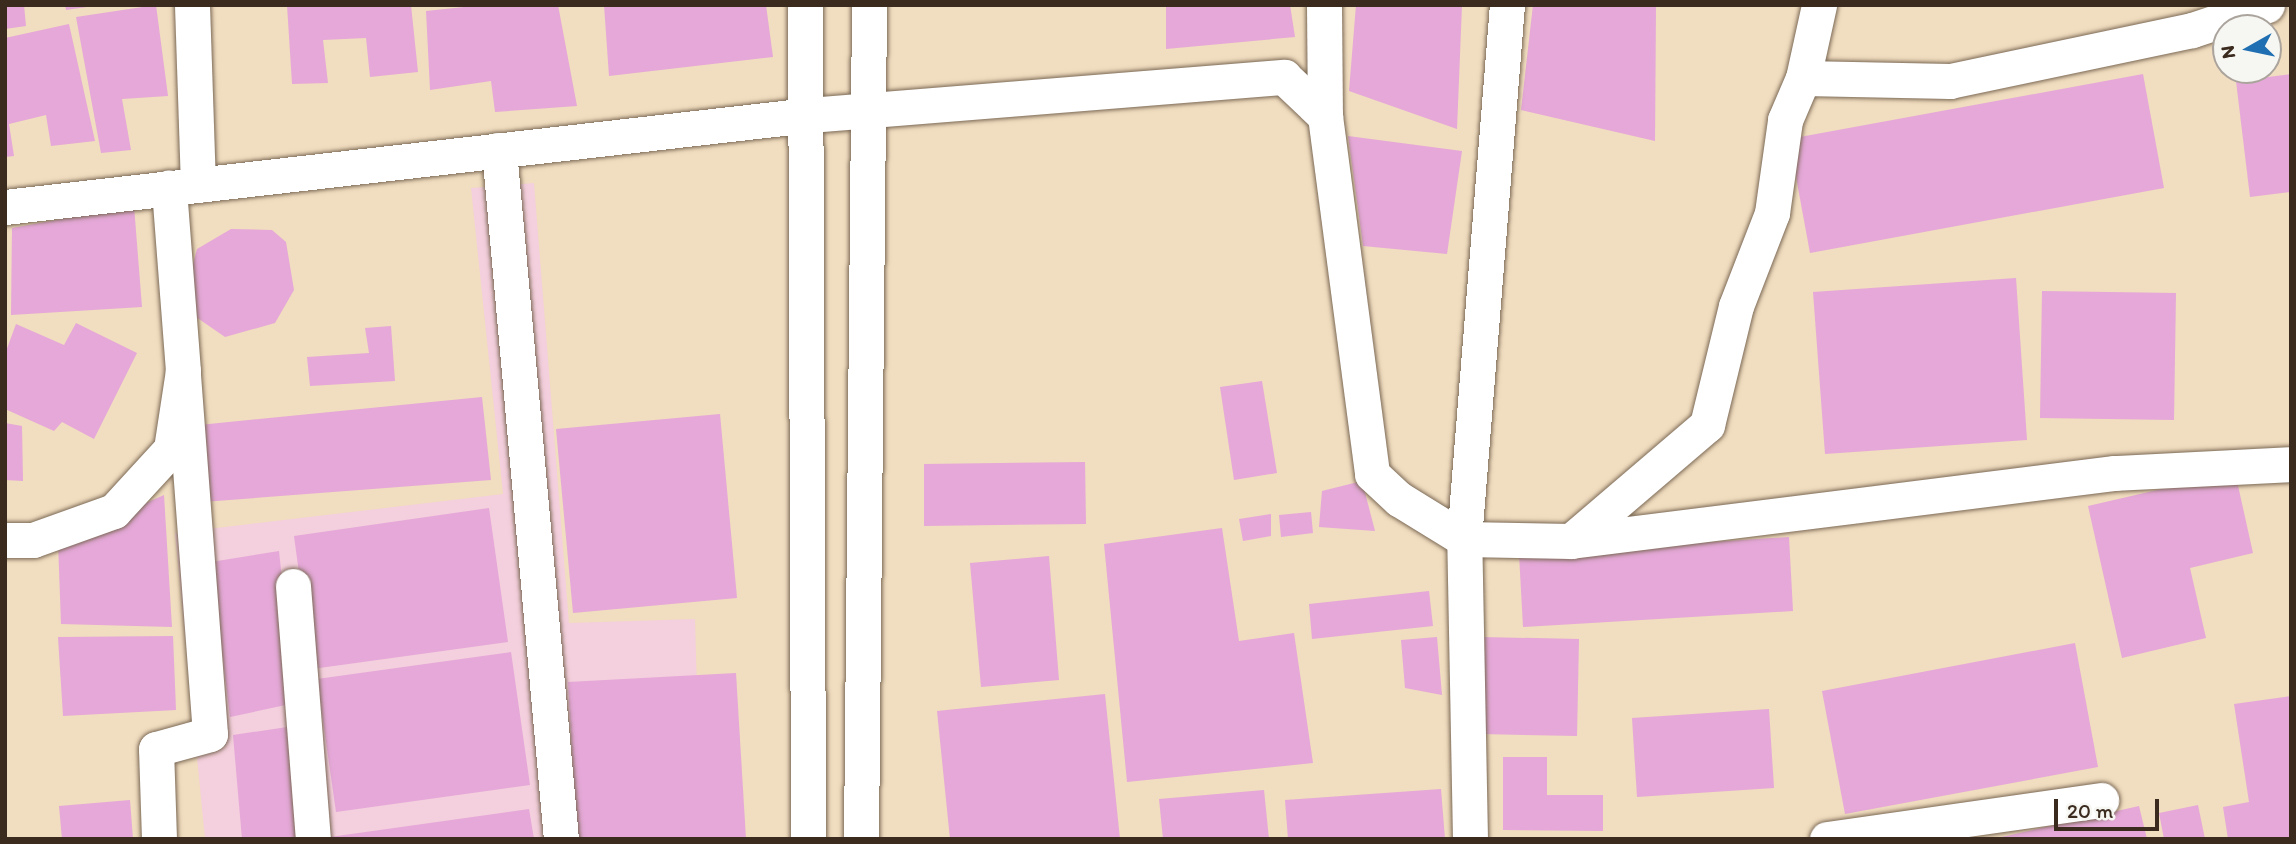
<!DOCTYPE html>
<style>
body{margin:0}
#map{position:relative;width:2296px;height:844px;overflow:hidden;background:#f1ddbf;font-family:Itim,sans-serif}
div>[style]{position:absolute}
.built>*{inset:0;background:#f4cfdd}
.building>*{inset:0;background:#e5a8d8}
.roads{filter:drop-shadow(0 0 2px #7b6956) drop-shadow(0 0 2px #7b6956)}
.minor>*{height:35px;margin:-17.5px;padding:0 17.5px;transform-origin:17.5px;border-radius:17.5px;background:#fff}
span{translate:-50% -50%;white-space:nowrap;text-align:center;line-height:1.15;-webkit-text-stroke:7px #f6f6f2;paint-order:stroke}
.frame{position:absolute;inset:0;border:7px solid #3b2a1e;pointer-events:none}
.north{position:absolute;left:2212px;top:14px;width:70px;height:70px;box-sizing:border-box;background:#f6f6f2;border:2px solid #aba49d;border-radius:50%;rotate:261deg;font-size:19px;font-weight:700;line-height:28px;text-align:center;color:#3b2a1e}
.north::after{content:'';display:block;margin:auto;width:24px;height:32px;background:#1f6fb2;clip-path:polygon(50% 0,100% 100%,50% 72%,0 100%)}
.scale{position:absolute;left:2054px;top:799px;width:105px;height:32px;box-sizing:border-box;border:4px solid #3b2a1e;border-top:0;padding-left:9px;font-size:21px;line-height:24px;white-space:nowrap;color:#3b2a1e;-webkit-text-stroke:5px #f6f6f2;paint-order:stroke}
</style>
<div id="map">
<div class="built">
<div style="clip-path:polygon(534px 183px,569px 623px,695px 619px,701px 839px,205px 839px,175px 533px,503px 494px,471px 188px)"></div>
</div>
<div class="building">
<div style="clip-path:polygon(5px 5px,24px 5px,26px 26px,5px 29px)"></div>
<div style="clip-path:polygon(65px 5px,87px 5px,87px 7px,66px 10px)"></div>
<div style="clip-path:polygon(156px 5px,168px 96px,122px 99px,131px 150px,101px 153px,76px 17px)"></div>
<div style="clip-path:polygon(287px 5px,411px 5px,418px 72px,370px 77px,366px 38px,323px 40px,328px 83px,292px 84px)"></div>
<div style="clip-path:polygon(483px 5px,558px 5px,577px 106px,495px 112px,491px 81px,430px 90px,426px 11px)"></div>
<div style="clip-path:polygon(604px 5px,766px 5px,773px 57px,609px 76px)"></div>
<div style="clip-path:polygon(1166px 5px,1290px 5px,1295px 37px,1166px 49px)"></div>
<div style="clip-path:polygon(1356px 5px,1462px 5px,1457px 129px,1349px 91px)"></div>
<div style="clip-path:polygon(1533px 5px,1656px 5px,1655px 141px,1521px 110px)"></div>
<div style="clip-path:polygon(69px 24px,95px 141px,51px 146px,46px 115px,9px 124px,14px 156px,5px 157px,5px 38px)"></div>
<div style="clip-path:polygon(2143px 74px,2164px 188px,1810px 253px,1789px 139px)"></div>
<div style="clip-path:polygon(2291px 74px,2291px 192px,2250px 197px,2236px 81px)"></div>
<div style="clip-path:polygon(1348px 136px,1462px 151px,1447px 254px,1363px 246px)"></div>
<div style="clip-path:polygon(134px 206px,142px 307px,11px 315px,12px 228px)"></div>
<div style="clip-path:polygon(231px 229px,272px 230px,286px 242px,294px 290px,275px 323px,225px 337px,196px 317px,190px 275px,197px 249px)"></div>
<div style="clip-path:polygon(2016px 278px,2027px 440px,1825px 454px,1813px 292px)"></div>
<div style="clip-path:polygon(2042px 291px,2176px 293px,2174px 420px,2040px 418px)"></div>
<div style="clip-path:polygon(76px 323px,137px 353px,94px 439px,62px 422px,54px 431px,5px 409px,5px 354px,16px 324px,64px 345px)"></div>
<div style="clip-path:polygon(391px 326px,395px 381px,310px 386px,307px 357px,369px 353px,365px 328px)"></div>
<div style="clip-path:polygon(1262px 381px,1277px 473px,1234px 480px,1220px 387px)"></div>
<div style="clip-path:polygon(482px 397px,491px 480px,203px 502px,199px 425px)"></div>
<div style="clip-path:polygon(720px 414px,737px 598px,573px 613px,556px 429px)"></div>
<div style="clip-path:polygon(5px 423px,22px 426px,23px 481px,5px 480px)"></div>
<div style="clip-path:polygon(1085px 462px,1086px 524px,924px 526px,924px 464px)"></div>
<div style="clip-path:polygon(2235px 472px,2253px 553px,2190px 568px,2206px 638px,2122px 658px,2088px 506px)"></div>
<div style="clip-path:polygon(1362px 481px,1375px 531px,1319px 527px,1322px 491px)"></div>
<div style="clip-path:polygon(164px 495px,172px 627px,61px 624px,58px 542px)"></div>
<div style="clip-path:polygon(489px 508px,508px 642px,312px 669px,294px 536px)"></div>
<div style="clip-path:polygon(1311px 512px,1313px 533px,1281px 537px,1279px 515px)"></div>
<div style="clip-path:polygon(1271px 514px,1271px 536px,1243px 541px,1239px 519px)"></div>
<div style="clip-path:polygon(1222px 528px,1239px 641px,1294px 633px,1313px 763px,1127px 782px,1104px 544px)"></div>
<div style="clip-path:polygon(1789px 537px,1793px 611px,1523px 627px,1519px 554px)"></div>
<div style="clip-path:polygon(279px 551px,295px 703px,230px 717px,211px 562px)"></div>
<div style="clip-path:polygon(1049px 556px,1059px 680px,981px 687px,970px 563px)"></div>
<div style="clip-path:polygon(1429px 591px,1433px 626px,1312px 639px,1309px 604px)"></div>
<div style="clip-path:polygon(173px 636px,176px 710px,63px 716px,58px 637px)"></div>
<div style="clip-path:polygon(1437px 637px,1442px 695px,1405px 688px,1401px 640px)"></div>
<div style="clip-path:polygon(1482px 637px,1579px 639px,1577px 736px,1480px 734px)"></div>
<div style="clip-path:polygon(2075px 643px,2098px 767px,1845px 814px,1822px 691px)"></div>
<div style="clip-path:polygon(511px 652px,530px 785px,336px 812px,317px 679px)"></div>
<div style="clip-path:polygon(736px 673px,746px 839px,577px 839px,568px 682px)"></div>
<div style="clip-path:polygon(1105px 694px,1120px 839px,950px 839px,937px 711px)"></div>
<div style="clip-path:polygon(2291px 696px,2291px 839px,2228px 839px,2223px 807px,2249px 802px,2234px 704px)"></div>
<div style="clip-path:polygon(1769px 709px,1774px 788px,1637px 797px,1632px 718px)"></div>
<div style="clip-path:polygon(294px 726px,305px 839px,242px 839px,233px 735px)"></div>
<div style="clip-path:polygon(1503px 757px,1547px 757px,1547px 795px,1603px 795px,1603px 831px,1503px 830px)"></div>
<div style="clip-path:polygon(1441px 789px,1445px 839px,1288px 839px,1285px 800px)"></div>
<div style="clip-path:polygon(1264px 790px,1269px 839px,1163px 839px,1159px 799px)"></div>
<div style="clip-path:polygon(130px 800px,133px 839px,62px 839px,59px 806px)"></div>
<div style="clip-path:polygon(2198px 805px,2205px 839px,2164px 839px,2159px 813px)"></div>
<div style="clip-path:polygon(2139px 806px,2147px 839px,1997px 839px,1997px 838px)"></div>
<div style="clip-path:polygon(529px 809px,534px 839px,330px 839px,330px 837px)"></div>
</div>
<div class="roads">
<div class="minor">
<div style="left:192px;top:5px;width:180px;rotate:88.1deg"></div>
<div style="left:805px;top:5px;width:834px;rotate:89.79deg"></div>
<div style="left:1324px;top:5px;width:111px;rotate:89.5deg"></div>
<div style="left:1803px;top:78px;width:147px;rotate:1.2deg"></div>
<div style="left:1950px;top:81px;width:247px;rotate:-11.9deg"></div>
<div style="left:2192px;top:30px;width:79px;rotate:-18.4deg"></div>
<div style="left:499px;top:150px;width:692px;rotate:84.86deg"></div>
<div style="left:5px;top:207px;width:809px;rotate:-6.53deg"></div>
<div style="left:809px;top:115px;width:477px;rotate:-4.6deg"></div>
<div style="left:1284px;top:77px;width:57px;rotate:43.6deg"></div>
<div style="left:1325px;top:116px;width:361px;rotate:82.5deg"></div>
<div style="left:1372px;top:474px;width:37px;rotate:43deg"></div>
<div style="left:1399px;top:499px;width:76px;rotate:31.6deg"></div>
<div style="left:1464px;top:539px;width:107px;rotate:1.1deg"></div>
<div style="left:1571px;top:541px;width:548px;rotate:-7.13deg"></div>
<div style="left:2115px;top:473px;width:176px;rotate:-2.9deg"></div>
<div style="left:5px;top:540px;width:28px"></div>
<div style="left:33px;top:540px;width:86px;rotate:-19.7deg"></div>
<div style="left:114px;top:511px;width:84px;rotate:-47.4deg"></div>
<div style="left:171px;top:449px;width:79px;rotate:-81.3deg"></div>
<div style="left:183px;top:371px;width:184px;rotate:-94.4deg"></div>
<div style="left:1571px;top:541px;width:179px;rotate:-40.5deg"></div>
<div style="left:1707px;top:425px;width:122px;rotate:-76.3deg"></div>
<div style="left:1736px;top:306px;width:100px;rotate:-68.8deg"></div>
<div style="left:1772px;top:213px;width:94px;rotate:-82deg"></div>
<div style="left:1785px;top:120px;width:46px;rotate:-66.8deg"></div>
<div style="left:1803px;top:78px;width:75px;rotate:-77.6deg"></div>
<div style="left:293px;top:586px;width:254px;rotate:85.5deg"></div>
<div style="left:159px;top:839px;width:90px;rotate:-91.9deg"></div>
<div style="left:156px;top:749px;width:56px;rotate:-15.5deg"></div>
<div style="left:210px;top:734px;width:364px;rotate:-94.3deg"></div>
<div style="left:861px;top:839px;width:834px;rotate:-89.45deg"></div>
<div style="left:1470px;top:839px;width:300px;rotate:-91.1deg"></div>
<div style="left:1464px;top:539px;width:536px;rotate:-85.4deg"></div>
<div style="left:1827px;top:839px;width:277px;rotate:-8.1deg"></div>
</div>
</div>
<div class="frame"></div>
<div class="north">N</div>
<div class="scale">20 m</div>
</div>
